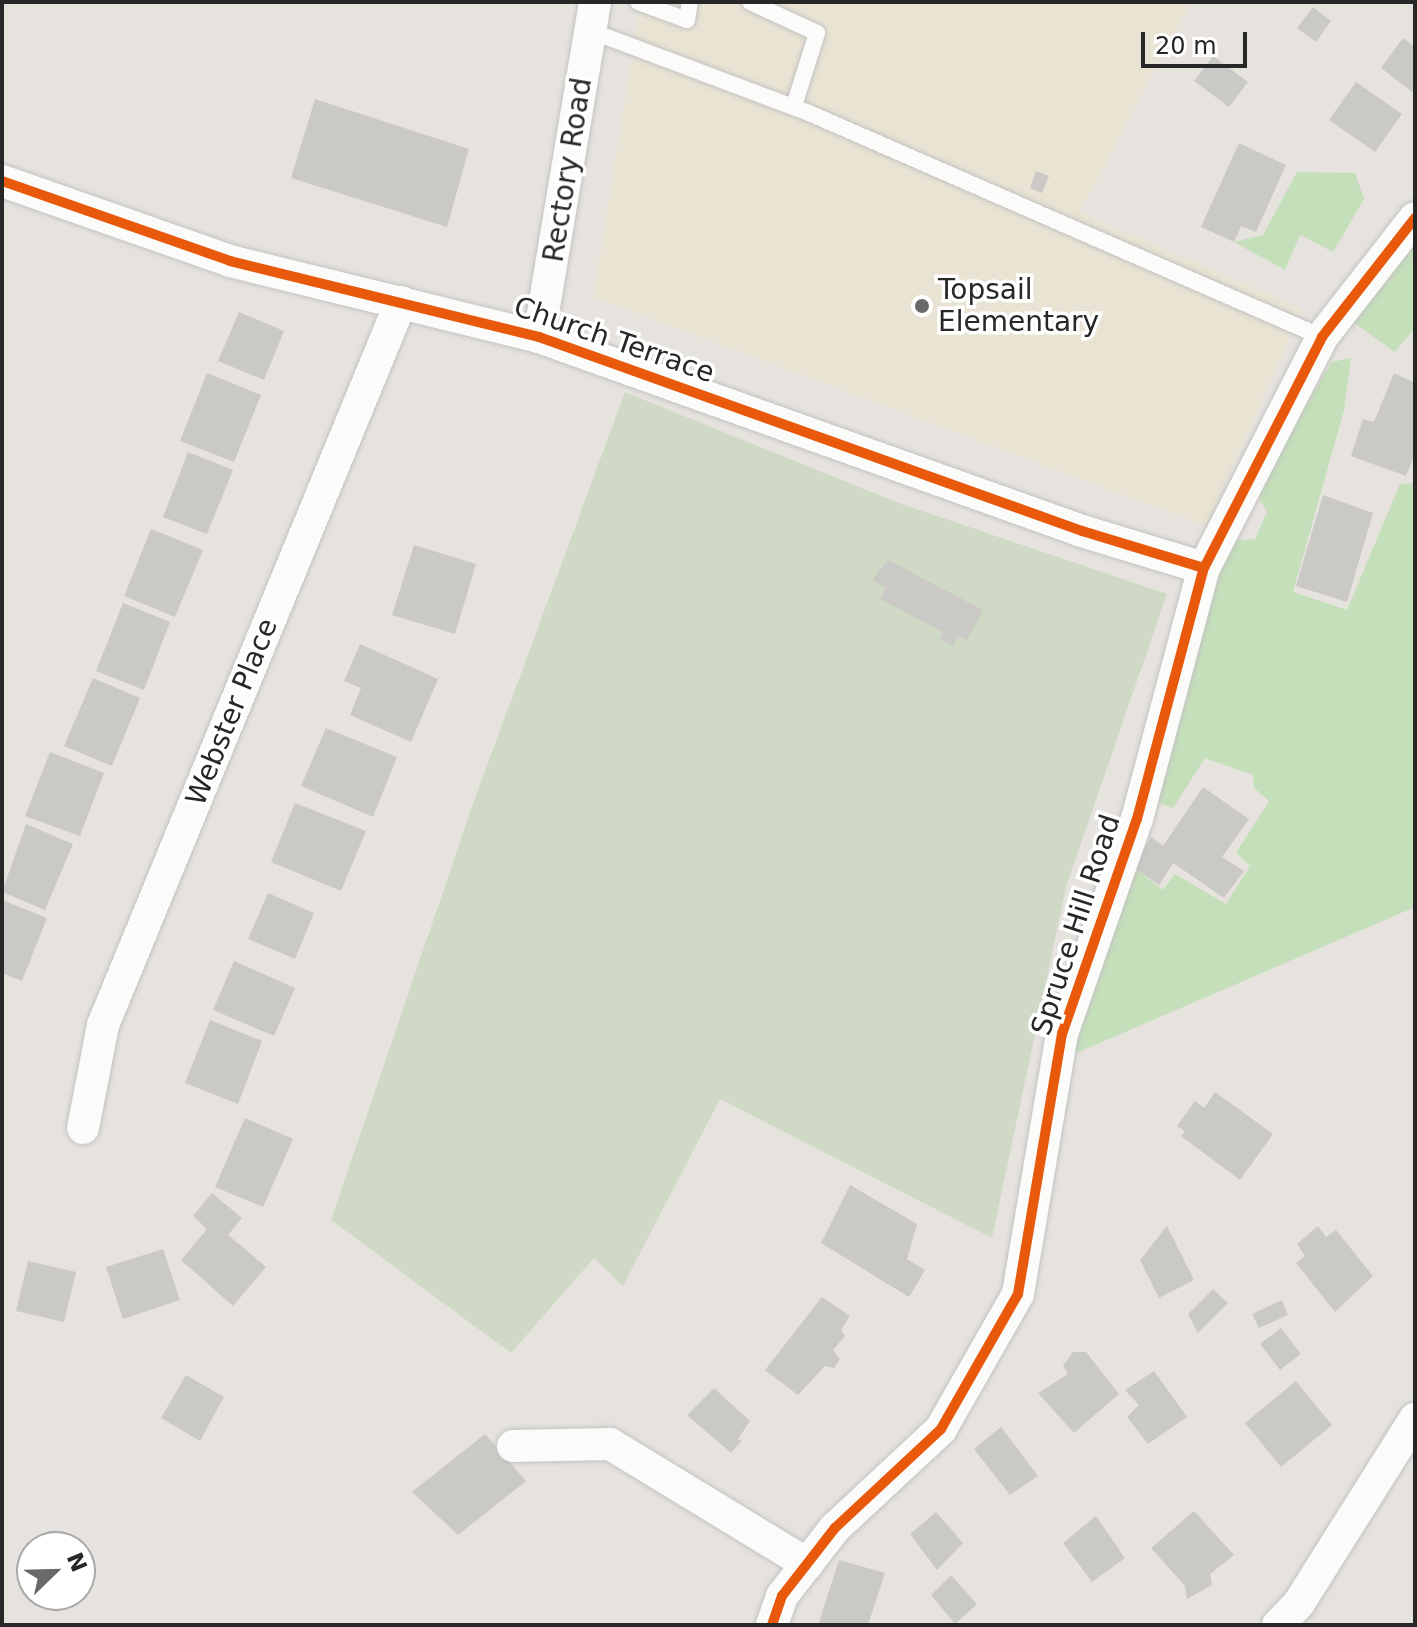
<!DOCTYPE html>
<style>
body{margin:0}
#map{position:relative;width:1417px;height:1627px;overflow:hidden;background:#e6e3de;font-family:"DejaVu Sans",sans-serif}
div>[style]{position:absolute}
.education>*{inset:0;background:#e8e3d3}
.green>*{inset:0;background:#c4dfb9}
.cemetery>*{inset:0;background:#d0d9c6}
.building>*{inset:0;background:#cbc9c5}
.roads{filter:drop-shadow(0 0 2px #c3c2c3) drop-shadow(0 0 2px #c3c2c3)}
.lane>*{height:16px;margin:-8px;padding:0 8px;transform-origin:8px;border-radius:8px;background:#fbfbfa}
.street>*{height:32px;margin:-16px;padding:0 16px;transform-origin:16px;border-radius:16px;background:#fbfbfa}
.cycleway>*{height:10px;margin:-5px;padding:0 5px;transform-origin:5px;border-radius:5px;background:#e8590c}
.dots>*{width:22px;height:22px;translate:-50% -50%;box-sizing:border-box;border:4px solid #fff;border-radius:50%}
span{translate:-50% -50%;white-space:nowrap;text-align:center;line-height:1.15;-webkit-text-stroke:7px #fff;paint-order:stroke}
.street-label{font-size:28px;color:#272727}
.poi-label{font-size:28px;color:#272727}
.left{translate:0 -50%;text-align:left}
.frame{position:absolute;inset:0;border:4px solid #272727;pointer-events:none}
.north{position:absolute;left:16px;top:1531px;width:80px;height:80px;box-sizing:border-box;background:#fff;border:2px solid #a9a9a9;border-radius:50%;rotate:67deg;font-size:22px;font-weight:700;line-height:32px;text-align:center;color:#272727}
.north::after{content:'';display:block;margin:auto;width:28px;height:36px;background:#6a6967;clip-path:polygon(50% 0,100% 100%,50% 72%,0 100%)}
.scale{position:absolute;left:1141px;top:32px;width:106px;height:36px;box-sizing:border-box;border:4px solid #272727;border-top:0;padding-left:10px;font-size:24px;line-height:28px;white-space:nowrap;color:#272727;-webkit-text-stroke:6px #fff;paint-order:stroke}
</style>
<div id="map">
<div class="education">
<div style="clip-path:polygon(641px 2px,1191px 2px,1080px 212px,1303px 309px,1206px 526px,593px 297px)"></div>
</div>
<div class="green">
<div style="clip-path:polygon(1297px 172px,1355px 173px,1364px 199px,1333px 252px,1300px 235px,1285px 270px,1234px 242px,1263px 235px)"></div>
<div style="clip-path:polygon(1415px 227px,1415px 328px,1395px 352px,1347px 318px)"></div>
<div style="clip-path:polygon(1351px 358px,1344px 410px,1293px 592px,1347px 610px,1400px 484px,1415px 483px,1415px 907px,1067px 1057px,1133px 867px,1163px 890px,1175px 874px,1226px 904px,1250px 866px,1236px 853px,1269px 801px,1254px 788px,1253px 775px,1205px 758px,1173px 808px,1150px 800px,1211px 574px,1230px 541px,1255px 539px,1267px 512px,1254px 489px,1332px 362px)"></div>
</div>
<div class="cemetery">
<div style="clip-path:polygon(625px 392px,896px 502px,1167px 594px,1066px 887px,992px 1238px,720px 1099px,623px 1286px,594px 1258px,511px 1353px,331px 1220px,475px 798px)"></div>
</div>
<div class="building">
<div style="clip-path:polygon(1313px 7px,1331px 21px,1316px 42px,1297px 28px)"></div>
<div style="clip-path:polygon(1403px 38px,1415px 47px,1415px 94px,1381px 68px)"></div>
<div style="clip-path:polygon(1213px 56px,1248px 82px,1229px 107px,1194px 81px)"></div>
<div style="clip-path:polygon(1356px 82px,1402px 114px,1375px 152px,1329px 120px)"></div>
<div style="clip-path:polygon(315px 99px,469px 149px,447px 227px,291px 178px)"></div>
<div style="clip-path:polygon(1239px 143px,1286px 165px,1256px 232px,1241px 226px,1234px 242px,1201px 227px)"></div>
<div style="clip-path:polygon(1036px 171px,1049px 176px,1042px 193px,1030px 188px)"></div>
<div style="clip-path:polygon(239px 312px,284px 331px,264px 380px,218px 361px)"></div>
<div style="clip-path:polygon(207px 373px,261px 395px,234px 462px,180px 441px)"></div>
<div style="clip-path:polygon(1394px 373px,1415px 383px,1415px 453px,1406px 476px,1351px 456px,1363px 419px,1374px 422px)"></div>
<div style="clip-path:polygon(188px 452px,233px 470px,207px 534px,163px 517px)"></div>
<div style="clip-path:polygon(1323px 495px,1373px 513px,1347px 602px,1296px 586px)"></div>
<div style="clip-path:polygon(151px 529px,203px 550px,175px 617px,124px 596px)"></div>
<div style="clip-path:polygon(414px 545px,476px 564px,455px 634px,392px 615px)"></div>
<div style="clip-path:polygon(888px 560px,983px 610px,967px 640px,958px 636px,953px 646px,940px 639px,943px 632px,880px 599px,886px 588px,872px 580px)"></div>
<div style="clip-path:polygon(123px 603px,170px 622px,144px 690px,96px 671px)"></div>
<div style="clip-path:polygon(360px 644px,438px 679px,411px 742px,350px 715px,361px 688px,344px 681px)"></div>
<div style="clip-path:polygon(93px 678px,140px 698px,112px 766px,64px 746px)"></div>
<div style="clip-path:polygon(326px 728px,397px 757px,373px 817px,301px 786px)"></div>
<div style="clip-path:polygon(50px 752px,104px 773px,80px 836px,25px 816px)"></div>
<div style="clip-path:polygon(1203px 787px,1249px 819px,1222px 857px,1244px 871px,1224px 898px,1173px 863px,1159px 885px,1133px 867px,1151px 837px,1163px 846px)"></div>
<div style="clip-path:polygon(295px 803px,366px 831px,341px 891px,271px 862px)"></div>
<div style="clip-path:polygon(26px 824px,73px 844px,45px 910px,2px 892px)"></div>
<div style="clip-path:polygon(268px 893px,314px 913px,295px 959px,248px 939px)"></div>
<div style="clip-path:polygon(2px 900px,47px 918px,22px 981px,2px 973px)"></div>
<div style="clip-path:polygon(234px 961px,295px 988px,274px 1036px,213px 1010px)"></div>
<div style="clip-path:polygon(210px 1020px,262px 1041px,238px 1104px,185px 1083px)"></div>
<div style="clip-path:polygon(1215px 1092px,1273px 1134px,1240px 1180px,1181px 1136px,1185px 1131px,1177px 1126px,1195px 1101px,1204px 1108px)"></div>
<div style="clip-path:polygon(245px 1118px,293px 1139px,263px 1207px,215px 1187px)"></div>
<div style="clip-path:polygon(850px 1185px,917px 1224px,907px 1259px,925px 1270px,909px 1297px,821px 1243px)"></div>
<div style="clip-path:polygon(212px 1193px,242px 1218px,228px 1235px,266px 1267px,233px 1306px,181px 1260px,207px 1229px,193px 1216px)"></div>
<div style="clip-path:polygon(1167px 1226px,1194px 1280px,1159px 1298px,1140px 1260px)"></div>
<div style="clip-path:polygon(1318px 1226px,1326px 1237px,1336px 1230px,1373px 1276px,1335px 1312px,1296px 1263px,1305px 1256px,1297px 1244px)"></div>
<div style="clip-path:polygon(163px 1249px,180px 1300px,123px 1319px,106px 1267px)"></div>
<div style="clip-path:polygon(28px 1261px,76px 1272px,64px 1322px,16px 1311px)"></div>
<div style="clip-path:polygon(1213px 1289px,1228px 1303px,1198px 1333px,1188px 1314px)"></div>
<div style="clip-path:polygon(822px 1297px,850px 1316px,841px 1330px,845px 1336px,833px 1350px,840px 1359px,834px 1368px,825px 1366px,798px 1395px,765px 1370px)"></div>
<div style="clip-path:polygon(1282px 1300px,1288px 1315px,1259px 1328px,1252px 1314px)"></div>
<div style="clip-path:polygon(1281px 1328px,1301px 1354px,1280px 1370px,1260px 1344px)"></div>
<div style="clip-path:polygon(1073px 1352px,1086px 1352px,1119px 1394px,1074px 1433px,1038px 1393px,1068px 1374px,1063px 1366px)"></div>
<div style="clip-path:polygon(1154px 1371px,1187px 1417px,1148px 1444px,1127px 1417px,1139px 1405px,1125px 1390px)"></div>
<div style="clip-path:polygon(186px 1375px,224px 1397px,200px 1441px,161px 1418px)"></div>
<div style="clip-path:polygon(1296px 1381px,1332px 1425px,1281px 1467px,1245px 1423px)"></div>
<div style="clip-path:polygon(714px 1388px,750px 1421px,738px 1439px,742px 1441px,731px 1453px,687px 1415px)"></div>
<div style="clip-path:polygon(1001px 1427px,1038px 1476px,1010px 1495px,974px 1449px)"></div>
<div style="clip-path:polygon(485px 1434px,526px 1481px,458px 1535px,412px 1492px)"></div>
<div style="clip-path:polygon(1194px 1511px,1234px 1555px,1210px 1574px,1212px 1585px,1187px 1599px,1185px 1586px,1151px 1548px)"></div>
<div style="clip-path:polygon(936px 1512px,963px 1543px,937px 1570px,910px 1534px)"></div>
<div style="clip-path:polygon(1096px 1516px,1125px 1558px,1092px 1582px,1063px 1543px)"></div>
<div style="clip-path:polygon(839px 1560px,885px 1573px,868px 1625px,818px 1625px)"></div>
<div style="clip-path:polygon(951px 1575px,977px 1604px,955px 1624px,931px 1595px)"></div>
</div>
<div class="roads">
<div class="lane">
<div style="left:638px;top:2px;width:52px;rotate:20.2deg"></div>
<div style="left:687px;top:20px;width:18px;rotate:-81deg"></div>
<div style="left:750px;top:2px;width:74px;rotate:24.8deg"></div>
<div style="left:817px;top:33px;width:77px;rotate:107.5deg"></div>
<div style="left:591px;top:31px;width:233px;rotate:20.6deg"></div>
<div style="left:809px;top:113px;width:560px;rotate:23.59deg"></div>
</div>
<div class="street">
<div style="left:2px;top:181px;width:242px;rotate:19.3deg"></div>
<div style="left:230px;top:261px;width:318px;rotate:13.8deg"></div>
<div style="left:539px;top:337px;width:577px;rotate:19.66deg"></div>
<div style="left:1082px;top:531px;width:127px;rotate:16.9deg"></div>
<div style="left:539px;top:337px;width:340px;rotate:-80.5deg"></div>
<div style="left:83px;top:1128px;width:105px;rotate:-79deg"></div>
<div style="left:103px;top:1025px;width:782px;rotate:-67.6deg"></div>
<div style="left:513px;top:1446px;width:97px;rotate:-1.2deg"></div>
<div style="left:610px;top:1444px;width:231px;rotate:31.3deg"></div>
<div style="left:772px;top:1625px;width:31px;rotate:-71deg"></div>
<div style="left:782px;top:1596px;width:86px;rotate:-52.1deg"></div>
<div style="left:835px;top:1528px;width:145px;rotate:-43deg"></div>
<div style="left:941px;top:1429px;width:155px;rotate:-60.3deg"></div>
<div style="left:1018px;top:1294px;width:264px;rotate:-80.4deg"></div>
<div style="left:1062px;top:1034px;width:228px;rotate:-70.8deg"></div>
<div style="left:1137px;top:819px;width:260px;rotate:-75.1deg"></div>
<div style="left:1204px;top:568px;width:259px;rotate:-62.9deg"></div>
<div style="left:1322px;top:337px;width:151px;rotate:-52deg"></div>
<div style="left:1278px;top:1625px;width:30px;rotate:-46deg"></div>
<div style="left:1299px;top:1603px;width:218px;rotate:-57.8deg"></div>
</div>
</div>
<div class="cycleway">
<div style="left:2px;top:181px;width:242px;rotate:19.3deg"></div>
<div style="left:230px;top:261px;width:318px;rotate:13.8deg"></div>
<div style="left:539px;top:337px;width:577px;rotate:19.66deg"></div>
<div style="left:1082px;top:531px;width:127px;rotate:16.9deg"></div>
<div style="left:772px;top:1625px;width:31px;rotate:-71deg"></div>
<div style="left:782px;top:1596px;width:86px;rotate:-52.1deg"></div>
<div style="left:835px;top:1528px;width:145px;rotate:-43deg"></div>
<div style="left:941px;top:1429px;width:155px;rotate:-60.3deg"></div>
<div style="left:1018px;top:1294px;width:264px;rotate:-80.4deg"></div>
<div style="left:1062px;top:1034px;width:228px;rotate:-70.8deg"></div>
<div style="left:1137px;top:819px;width:260px;rotate:-75.1deg"></div>
<div style="left:1204px;top:568px;width:259px;rotate:-62.9deg"></div>
<div style="left:1322px;top:337px;width:151px;rotate:-52deg"></div>
</div>
<div class="dots">
<div style="left:922px;top:306px;background:#6a6967"></div>
</div>
<div class="street-label">
<span style="left:568px;top:170px;rotate:-81deg">Rectory Road</span>
<span style="left:614px;top:340px;rotate:19deg">Church Terrace</span>
<span style="left:232px;top:712px;rotate:-68deg">Webster Place</span>
<span style="left:1076px;top:925px;rotate:-72deg">Spruce Hill Road</span>
</div>
<div class="poi-label">
<span class="left" style="left:938px;top:306px">Topsail<br>Elementary</span>
</div>
<div class="frame"></div>
<div class="north">N</div>
<div class="scale">20 m</div>
</div>
